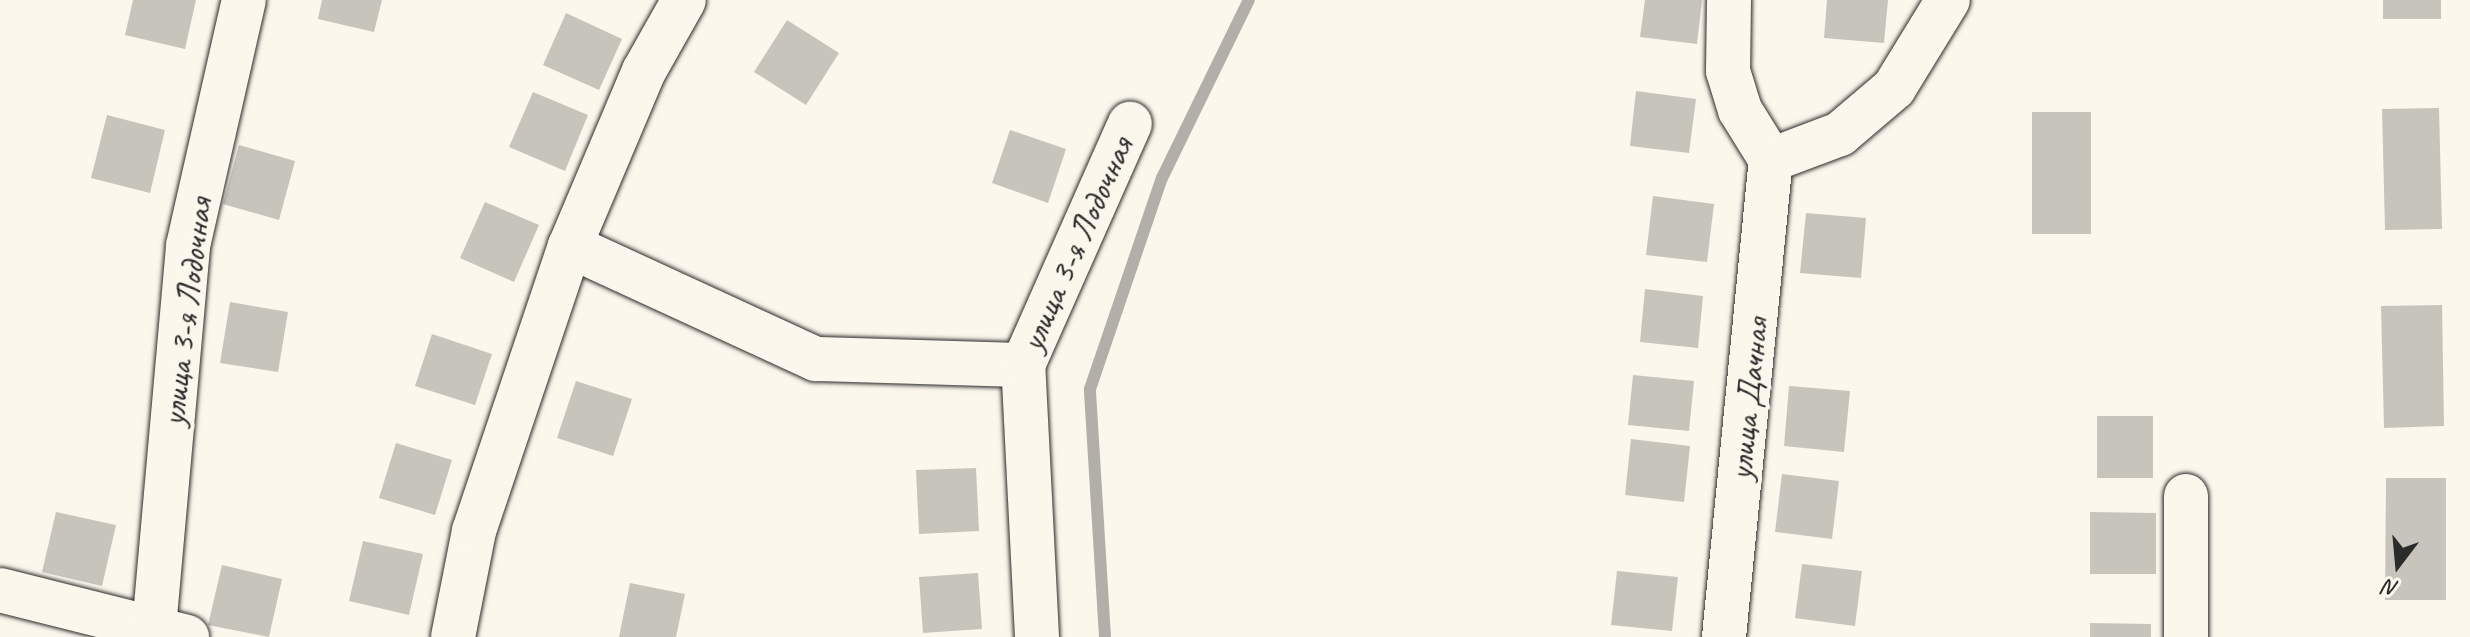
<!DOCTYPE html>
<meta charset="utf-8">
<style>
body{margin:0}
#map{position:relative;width:2470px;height:637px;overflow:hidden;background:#fbf7ec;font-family:Caveat,sans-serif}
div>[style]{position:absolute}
.stream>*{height:12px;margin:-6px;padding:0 6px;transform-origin:6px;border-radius:6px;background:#b1afa7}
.building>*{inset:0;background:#c7c4bc}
.roads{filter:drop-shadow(0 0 2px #2b2b2b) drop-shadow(0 0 2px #2b2b2b)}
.minor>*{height:44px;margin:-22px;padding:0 22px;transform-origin:22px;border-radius:22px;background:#fbf7ec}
span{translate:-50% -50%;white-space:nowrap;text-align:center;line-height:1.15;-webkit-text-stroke:8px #fbf7ec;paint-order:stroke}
.street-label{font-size:34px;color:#2b2b2b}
.north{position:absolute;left:2358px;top:525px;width:80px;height:80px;-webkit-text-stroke:6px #fbf7ec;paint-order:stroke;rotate:196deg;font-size:22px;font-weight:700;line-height:32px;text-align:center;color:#2b2b2b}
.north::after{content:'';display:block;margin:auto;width:28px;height:36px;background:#2b2b2b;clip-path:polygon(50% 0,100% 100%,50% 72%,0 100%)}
</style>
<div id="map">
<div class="stream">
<div style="left:1105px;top:637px;width:248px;rotate:-93.5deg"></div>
<div style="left:1090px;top:389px;width:223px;rotate:-71.2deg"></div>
<div style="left:1162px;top:178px;width:198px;rotate:-64deg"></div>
</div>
<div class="building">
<div style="clip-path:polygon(133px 0,196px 0,185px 49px,125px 35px)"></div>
<div style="clip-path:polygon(322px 0,382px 0,374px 32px,318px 19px)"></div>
<div style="clip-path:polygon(1645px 0,1702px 0,1697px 44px,1640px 37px)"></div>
<div style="clip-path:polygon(1827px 0,1888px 0,1884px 43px,1824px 38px)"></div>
<div style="clip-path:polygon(2383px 0,2441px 0,2441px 19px,2383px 19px)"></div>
<div style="clip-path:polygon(566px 13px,622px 39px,599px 90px,543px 65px)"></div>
<div style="clip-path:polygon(787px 20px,839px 53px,806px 105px,754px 72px)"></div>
<div style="clip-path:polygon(1636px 91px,1696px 99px,1689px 153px,1630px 146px)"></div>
<div style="clip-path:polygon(533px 92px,588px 115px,565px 171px,509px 147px)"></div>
<div style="clip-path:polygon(2439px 108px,2442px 229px,2385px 230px,2382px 109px)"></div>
<div style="clip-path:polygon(2032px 112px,2091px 112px,2091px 234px,2032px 234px)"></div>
<div style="clip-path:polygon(107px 115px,165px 130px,150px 193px,91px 178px)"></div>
<div style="clip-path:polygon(1010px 130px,1066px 149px,1048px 203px,992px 183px)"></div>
<div style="clip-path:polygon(239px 145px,295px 161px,279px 220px,223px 204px)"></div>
<div style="clip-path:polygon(1653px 196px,1714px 204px,1707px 262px,1646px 255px)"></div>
<div style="clip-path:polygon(485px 202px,539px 225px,514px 282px,460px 258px)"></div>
<div style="clip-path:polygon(1806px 213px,1866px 218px,1861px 278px,1800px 273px)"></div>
<div style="clip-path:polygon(1645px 289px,1703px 296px,1698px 348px,1640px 342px)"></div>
<div style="clip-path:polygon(230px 302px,288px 312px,278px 372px,220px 363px)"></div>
<div style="clip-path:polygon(2442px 305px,2444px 426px,2384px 428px,2381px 306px)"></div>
<div style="clip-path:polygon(432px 334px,492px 354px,475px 405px,415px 386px)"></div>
<div style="clip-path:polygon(1633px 375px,1694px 381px,1689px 431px,1628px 425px)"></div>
<div style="clip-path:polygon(576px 381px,632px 399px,613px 456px,557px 438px)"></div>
<div style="clip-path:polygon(1789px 386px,1850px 391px,1844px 452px,1784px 446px)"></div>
<div style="clip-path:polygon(2097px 416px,2153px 416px,2153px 478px,2097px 478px)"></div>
<div style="clip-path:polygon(1631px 439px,1690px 446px,1684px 502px,1625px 495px)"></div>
<div style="clip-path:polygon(396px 443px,452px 460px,435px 515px,379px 498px)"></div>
<div style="clip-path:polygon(976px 468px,979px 531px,919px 534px,916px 470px)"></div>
<div style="clip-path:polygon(1782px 474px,1839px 481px,1832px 539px,1775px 532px)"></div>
<div style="clip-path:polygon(2386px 478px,2446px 478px,2446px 600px,2385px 600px)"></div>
<div style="clip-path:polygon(56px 512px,116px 525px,102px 586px,42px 572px)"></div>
<div style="clip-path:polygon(2090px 512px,2156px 513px,2156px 574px,2090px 574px)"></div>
<div style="clip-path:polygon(363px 541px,423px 554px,409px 615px,349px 601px)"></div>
<div style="clip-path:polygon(1802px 564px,1862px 571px,1855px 626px,1795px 618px)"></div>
<div style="clip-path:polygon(222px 565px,282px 579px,269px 637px,208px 625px)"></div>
<div style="clip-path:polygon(1617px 571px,1678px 577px,1672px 631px,1611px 625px)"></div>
<div style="clip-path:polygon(978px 573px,982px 629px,923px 633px,919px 577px)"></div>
<div style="clip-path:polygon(630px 583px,685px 594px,676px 637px,619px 637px)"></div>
<div style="clip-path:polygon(2090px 623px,2151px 624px,2151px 637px,2090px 637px)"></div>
</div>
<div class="roads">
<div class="minor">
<div style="left:1729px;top:0;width:71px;rotate:90.8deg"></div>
<div style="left:1728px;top:71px;width:41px;rotate:72.9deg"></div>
<div style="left:1740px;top:110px;width:59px;rotate:58.2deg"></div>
<div style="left:1771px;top:160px;width:74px;rotate:-20.6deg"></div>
<div style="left:1840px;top:134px;width:71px;rotate:-40.4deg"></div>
<div style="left:1894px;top:88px;width:103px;rotate:-58.5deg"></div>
<div style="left:570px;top:246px;width:271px;rotate:24.7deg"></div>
<div style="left:816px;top:359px;width:207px;rotate:1.7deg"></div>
<div style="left:0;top:590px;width:193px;rotate:14.1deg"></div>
<div style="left:154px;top:628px;width:384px;rotate:-84.9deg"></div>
<div style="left:188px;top:246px;width:252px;rotate:-77.2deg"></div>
<div style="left:453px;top:637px;width:108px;rotate:-78.8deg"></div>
<div style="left:474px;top:531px;width:301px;rotate:-71.4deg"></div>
<div style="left:570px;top:246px;width:190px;rotate:-67.1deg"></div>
<div style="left:644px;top:71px;width:81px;rotate:-60.6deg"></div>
<div style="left:1037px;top:637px;width:272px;rotate:-92.9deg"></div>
<div style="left:1023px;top:365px;width:264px;rotate:-66.1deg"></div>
<div style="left:1724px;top:637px;width:479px;rotate:-84.4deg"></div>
<div style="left:2186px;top:637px;width:141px;rotate:-90deg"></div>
</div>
</div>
<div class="street-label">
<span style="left:1076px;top:244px;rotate:-66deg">улица 3-я Лодочная</span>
<span style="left:186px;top:312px;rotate:-83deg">улица 3-я Лодочная</span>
<span style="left:1748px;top:399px;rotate:-84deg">улица Дачная</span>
</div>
<div class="north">N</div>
</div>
